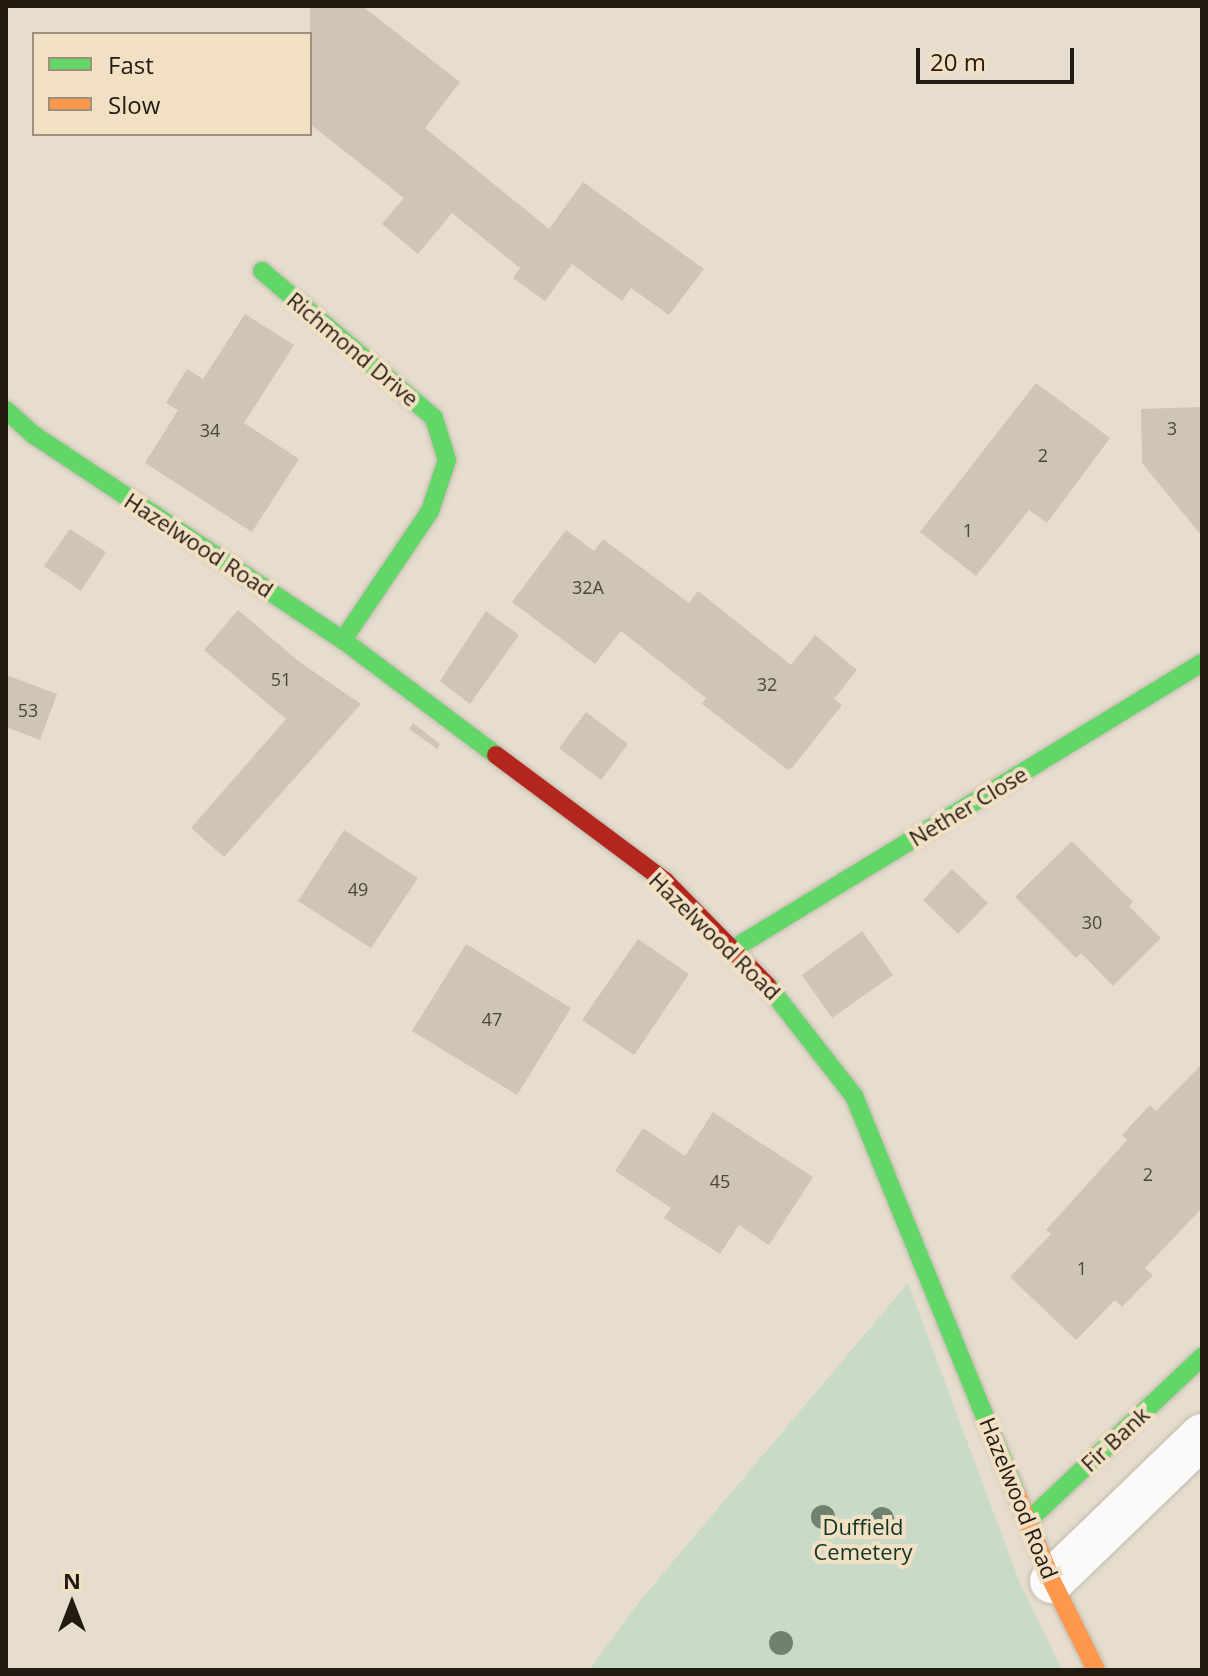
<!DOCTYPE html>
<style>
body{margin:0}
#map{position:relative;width:1208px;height:1676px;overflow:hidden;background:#e6ddce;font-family:"Open Sans",sans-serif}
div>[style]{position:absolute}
.green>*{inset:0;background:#c9dac7}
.building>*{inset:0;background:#cec5b6}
.roads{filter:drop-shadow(0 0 2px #c1baae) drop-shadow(0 0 2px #c1baae)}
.street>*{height:44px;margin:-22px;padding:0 22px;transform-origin:22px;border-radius:22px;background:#fbfaf8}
.fast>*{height:18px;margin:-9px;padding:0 9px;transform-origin:9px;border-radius:9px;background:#63d668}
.slow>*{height:18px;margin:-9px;padding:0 9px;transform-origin:9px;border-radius:9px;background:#ff974d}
.jam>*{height:18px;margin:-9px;padding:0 9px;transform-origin:9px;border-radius:9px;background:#b3261e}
.trees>*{width:24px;height:24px;margin:-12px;border-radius:50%;background:#718170}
span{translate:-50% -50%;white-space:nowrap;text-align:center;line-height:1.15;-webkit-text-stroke:8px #f1e0c4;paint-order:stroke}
.number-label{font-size:18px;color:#4d463a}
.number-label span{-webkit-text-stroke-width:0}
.street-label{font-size:22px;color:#221b11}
.park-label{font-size:22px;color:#113624}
.frame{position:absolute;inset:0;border:8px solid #221b11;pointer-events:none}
.legend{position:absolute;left:32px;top:32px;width:280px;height:104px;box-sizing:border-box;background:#f1e0c4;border:2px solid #9e917c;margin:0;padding:10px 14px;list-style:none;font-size:24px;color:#221b11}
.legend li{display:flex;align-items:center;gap:16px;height:40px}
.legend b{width:40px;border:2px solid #9e917c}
.north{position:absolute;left:32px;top:1564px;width:80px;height:80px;-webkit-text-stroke:6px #f1e0c4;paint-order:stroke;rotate:0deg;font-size:22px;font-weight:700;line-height:32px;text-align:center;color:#221b11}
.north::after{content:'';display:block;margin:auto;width:28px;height:36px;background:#221b11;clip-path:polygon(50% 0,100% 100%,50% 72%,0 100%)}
.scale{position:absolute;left:916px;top:48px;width:158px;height:36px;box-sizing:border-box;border:4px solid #221b11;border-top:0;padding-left:10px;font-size:24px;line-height:28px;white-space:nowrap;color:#221b11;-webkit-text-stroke:6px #f1e0c4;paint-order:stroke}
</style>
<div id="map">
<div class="green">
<div style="clip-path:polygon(908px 1283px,1019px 1581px,1062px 1670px,589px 1670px,639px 1602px)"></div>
</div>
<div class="building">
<div style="clip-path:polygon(310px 6px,362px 6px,460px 82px,425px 128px,549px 229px,583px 182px,704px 269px,669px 315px,631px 288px,622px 301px,572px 264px,545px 301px,513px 278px,520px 268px,452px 213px,418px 254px,382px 224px,404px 198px,310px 124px)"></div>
<div style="clip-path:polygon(245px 314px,294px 345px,244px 423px,299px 459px,252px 532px,145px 463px,178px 410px,166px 403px,187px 369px,203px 379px)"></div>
<div style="clip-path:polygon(1036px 383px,1110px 438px,1047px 523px,1029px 510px,976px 576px,920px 532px)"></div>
<div style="clip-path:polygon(1202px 407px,1202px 536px,1142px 463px,1141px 409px)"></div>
<div style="clip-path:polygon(70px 529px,106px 552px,81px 591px,44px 566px)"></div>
<div style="clip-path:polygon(566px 530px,594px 551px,603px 539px,689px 603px,698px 591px,791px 665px,815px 635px,857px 670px,834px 699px,842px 705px,792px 768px,788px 770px,702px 704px,706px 698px,621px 631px,595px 664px,512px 602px)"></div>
<div style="clip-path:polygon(238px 610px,301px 663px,361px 704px,224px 857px,191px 828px,286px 719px,204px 650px)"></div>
<div style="clip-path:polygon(486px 611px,519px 635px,470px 704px,440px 681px)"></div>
<div style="clip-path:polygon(6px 675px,57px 694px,40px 740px,6px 727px)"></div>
<div style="clip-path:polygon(586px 712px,628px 744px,601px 780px,559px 748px)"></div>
<div style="clip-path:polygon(413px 723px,440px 744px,437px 749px,409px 729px)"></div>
<div style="clip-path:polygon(344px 830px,418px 878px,371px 948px,298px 901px)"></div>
<div style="clip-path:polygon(1072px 841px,1133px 902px,1129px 906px,1161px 938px,1113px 986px,1081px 953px,1076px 958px,1015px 897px)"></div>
<div style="clip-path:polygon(952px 869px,988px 903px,958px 934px,923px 900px)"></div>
<div style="clip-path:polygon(862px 931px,893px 975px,832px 1018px,802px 975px)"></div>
<div style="clip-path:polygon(638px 939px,689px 974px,634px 1055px,582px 1020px)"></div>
<div style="clip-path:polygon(466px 944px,571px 1008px,517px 1095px,412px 1031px)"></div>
<div style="clip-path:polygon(1202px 1064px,1202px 1208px,1145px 1268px,1153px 1275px,1122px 1307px,1115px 1300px,1076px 1340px,1010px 1277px,1051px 1234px,1046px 1230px,1127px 1140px,1122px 1135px,1150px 1105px,1156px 1111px)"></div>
<div style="clip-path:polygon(713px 1112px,813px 1177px,769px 1245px,739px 1225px,720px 1254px,664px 1218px,671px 1208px,615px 1171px,643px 1128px,685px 1156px)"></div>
</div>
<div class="roads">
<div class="street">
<div style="left:1052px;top:1581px;width:209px;rotate:-44deg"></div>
</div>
<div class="fast">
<div style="left:262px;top:271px;width:226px;rotate:40.5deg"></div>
<div style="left:434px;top:418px;width:44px;rotate:72.8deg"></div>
<div style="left:447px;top:460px;width:54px;rotate:108.4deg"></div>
<div style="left:430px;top:511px;width:156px;rotate:124deg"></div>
<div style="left:6px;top:410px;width:38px;rotate:42deg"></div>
<div style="left:34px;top:435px;width:371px;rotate:33.6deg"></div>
<div style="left:343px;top:640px;width:191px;rotate:36.9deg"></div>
<div style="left:733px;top:949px;width:549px;rotate:-31.38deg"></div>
<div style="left:768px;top:986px;width:140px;rotate:52deg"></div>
<div style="left:854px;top:1096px;width:429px;rotate:67.8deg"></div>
<div style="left:1029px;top:1520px;width:238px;rotate:-43.3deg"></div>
</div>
<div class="slow">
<div style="left:1016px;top:1493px;width:95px;rotate:67.8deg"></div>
<div style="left:1052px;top:1581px;width:99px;rotate:63.7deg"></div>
</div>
<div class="jam">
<div style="left:496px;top:755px;width:211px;rotate:36.7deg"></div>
<div style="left:665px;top:881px;width:147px;rotate:45.6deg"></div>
</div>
</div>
<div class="trees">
<div style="left:823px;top:1517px"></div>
<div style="left:882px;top:1519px"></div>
<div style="left:781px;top:1643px"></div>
</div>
<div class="number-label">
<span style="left:1172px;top:428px">3</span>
<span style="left:210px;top:430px">34</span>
<span style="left:1043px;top:455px">2</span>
<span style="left:968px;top:530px">1</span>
<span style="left:588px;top:587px">32A</span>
<span style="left:281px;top:679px">51</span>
<span style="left:767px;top:684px">32</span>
<span style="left:28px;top:710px">53</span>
<span style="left:358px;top:889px">49</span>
<span style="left:1092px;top:922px">30</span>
<span style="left:492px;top:1019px">47</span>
<span style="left:1148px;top:1174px">2</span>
<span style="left:720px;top:1181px">45</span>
<span style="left:1082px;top:1268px">1</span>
</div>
<div class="street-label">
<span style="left:353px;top:349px;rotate:40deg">Richmond Drive</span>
<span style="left:199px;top:545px;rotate:33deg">Hazelwood Road</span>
<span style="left:968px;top:806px;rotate:-31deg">Nether Close</span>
<span style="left:715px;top:936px;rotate:44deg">Hazelwood Road</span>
<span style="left:1115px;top:1439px;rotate:-43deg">Fir Bank</span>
<span style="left:1019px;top:1498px;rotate:68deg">Hazelwood Road</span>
</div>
<div class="park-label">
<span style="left:863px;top:1539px">Duffield<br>Cemetery</span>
</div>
<div class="frame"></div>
<ul class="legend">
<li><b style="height:10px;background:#63d668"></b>Fast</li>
<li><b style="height:10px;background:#ff974d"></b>Slow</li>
</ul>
<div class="north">N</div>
<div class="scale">20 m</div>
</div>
